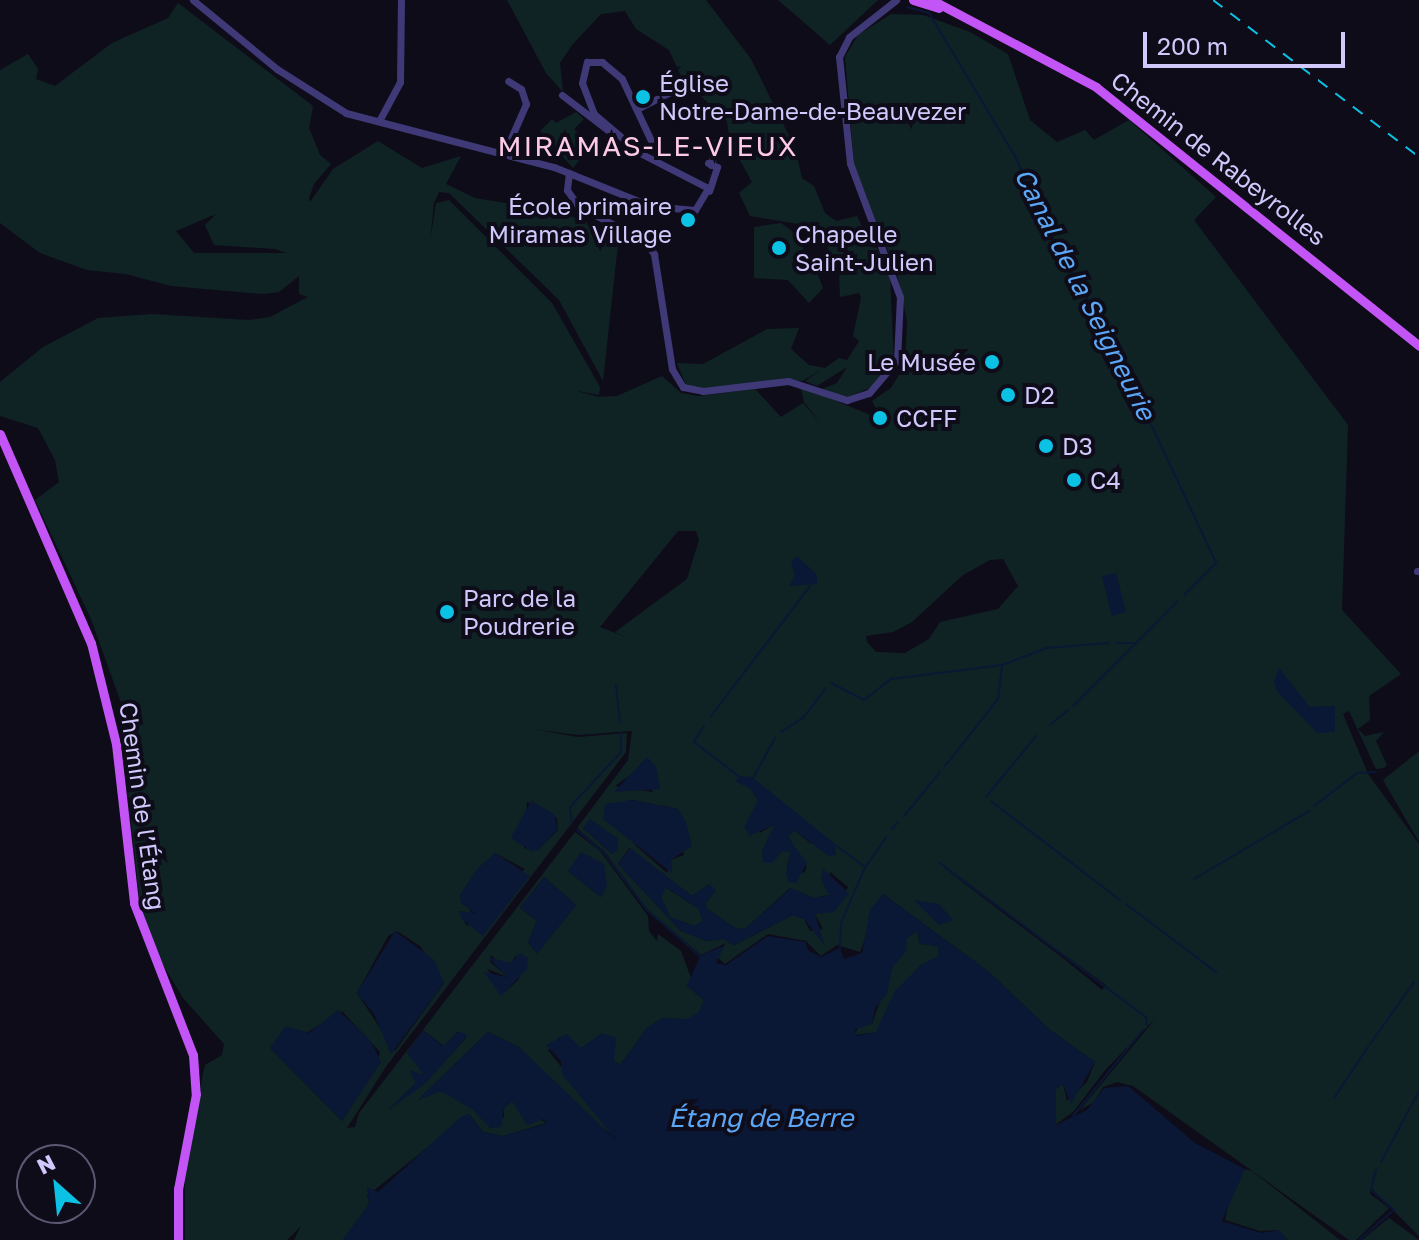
<!DOCTYPE html>
<meta charset="utf-8">
<style>
body{margin:0}
#map{position:relative;width:1419px;height:1240px;overflow:hidden;background:#0f0c1a;font-family:"Golos Text",sans-serif}
div>[style]{position:absolute}
.green>*{inset:0;background:#0f2324}
.water>*{inset:0;background:#0a1735}
.stream>*{height:2px;margin:-1px;padding:0 1px;transform-origin:1px;border-radius:1px;background:#0a1735}
.minor>*{height:7px;margin:-3.5px;padding:0 3.5px;transform-origin:3.5px;border-radius:3.5px;background:#3f3977}
.major>*{height:9px;margin:-4.5px;padding:0 4.5px;transform-origin:4.5px;border-radius:4.5px;background:#c355f6}
.rail>*{height:2px;margin-top:-1px;transform-origin:0;background:repeating-linear-gradient(90deg,#0cc2e4 0 12px,transparent 0 22px)}
.dots>*{width:22px;height:22px;translate:-50% -50%;box-sizing:border-box;border:4px solid #0f0c1a;border-radius:50%}
span{translate:-50% -50%;white-space:nowrap;text-align:center;line-height:1.15;-webkit-text-stroke:8px #0f0c1a;paint-order:stroke}
.poi-label{font-size:24px;color:#d1c8fc}
.left{translate:0 -50%;text-align:left}
.right{translate:-100% -50%;text-align:right}
.street-label{font-size:24px;color:#d1c8fc}
.water-label{font-size:26px;color:#5ca6f6;font-style:italic}
.quarter-label{font-size:28px;color:#fccae7;letter-spacing:2px}
.north{position:absolute;left:16px;top:1144px;width:80px;height:80px;box-sizing:border-box;background:#0f0c1a;border:2px solid #5d5774;border-radius:50%;rotate:333deg;font-size:22px;font-weight:700;line-height:32px;text-align:center;color:#d1c8fc}
.north::after{content:'';display:block;margin:auto;width:28px;height:36px;background:#0cc2e4;clip-path:polygon(50% 0,100% 100%,50% 72%,0 100%)}
.scale{position:absolute;left:1143px;top:32px;width:202px;height:36px;box-sizing:border-box;border:4px solid #d1c8fc;border-top:0;padding-left:10px;font-size:24px;line-height:28px;white-space:nowrap;color:#d1c8fc;-webkit-text-stroke:6px #0f0c1a;paint-order:stroke}
</style>
<div id="map">
<div class="green">
<div style="clip-path:polygon(507px 0,706px 0,751px 59px,795px 148px,802px 178px,814px 186px,825px 213px,836px 221px,857px 216px,870px 243px,852px 233px,750px 216px,739px 193px,752px 182px,730px 142px,727px 121px,682px 78px,669px 50px,636px 29px,625px 11px,601px 14px,572px 45px,560px 63px,563px 92px,546px 73px)"></div>
<div style="clip-path:polygon(778px 0,878px 0,830px 45px)"></div>
<div style="clip-path:polygon(evenodd,178px 3px,313px 106px,309px 128px,320px 155px,331px 164px,314px 184px,309px 198px,310px 202px,333px 169px,378px 141px,422px 168px,461px 156px,446px 184px,475px 198px,560px 212px,619px 235px,603px 381px,559px 300px,449px 193px,439px 192px,434px 203px,430px 242px,436px 203px,449px 200px,552px 303px,600px 387px,599px 395px,573px 390px,599px 397px,617px 396px,662px 376px,681px 393px,699px 396px,755px 389px,781px 417px,803px 403px,821px 424px,804px 402px,800px 386px,875px 417px,878px 412px,872px 401px,891px 388px,905px 365px,907px 321px,896px 269px,855px 177px,845px 57px,858px 35px,891px 14px,923px 15px,970px 32px,1008px 54px,1030px 120px,1057px 142px,1085px 130px,1094px 140px,1129px 120px,1216px 197px,1194px 220px,1348px 425px,1342px 610px,1401px 674px,1369px 696px,1370px 720px,1358px 729px,1365px 736px,1384px 732px,1376px 741px,1387px 765px,1384px 768px,1376px 769px,1349px 711px,1343px 714px,1368px 774px,1419px 844px,1419px 1236px,1372px 1189px,1374px 1171px,1370px 1194px,1389px 1208px,1356px 1240px,1349px 1240px,1133px 1086px,1117px 1082px,1103px 1087px,1094px 1102px,1080px 1110px,1156px 1018px,1106px 1069px,1073px 1112px,1055px 1125px,1056px 1089px,1063px 1084px,1067px 1101px,1087px 1082px,1095px 1062px,1050px 1030px,989px 972px,883px 894px,860px 952px,837px 945px,821px 956px,806px 941px,768px 934px,725px 964px,717px 957px,726px 943px,701px 955px,647px 909px,605px 852px,577px 828px,628px 760px,632px 731px,578px 735px,531px 729px,578px 737px,627px 733px,626px 752px,385px 1068px,347px 1128px,355px 1127px,359px 1113px,575px 832px,600px 851px,648px 916px,649px 931px,657px 941px,658px 934px,681px 951px,691px 978px,687px 986px,704px 1000px,698px 1014px,687px 1020px,663px 1018px,647px 1028px,620px 1065px,591px 1045px,581px 1048px,559px 1037px,548px 1050px,618px 1140px,559px 1091px,519px 1047px,488px 1032px,419px 1099px,440px 1091px,504px 1118px,504px 1108px,512px 1101px,546px 1123px,503px 1136px,483px 1132px,469px 1114px,367px 1196px,370px 1203px,343px 1240px,294px 1240px,301px 1226px,287px 1240px,185px 1240px,185px 1180px,203px 1073px,205px 1065px,222px 1055px,224px 1044px,183px 998px,156px 953px,141px 913px,123px 744px,132px 702px,125px 714px,91px 619px,35px 500px,59px 482px,55px 460px,38px 428px,0 416px,0 382px,43px 347px,98px 318px,152px 314px,249px 320px,270px 317px,308px 297px,299px 294px,299px 276px,279px 292px,263px 294px,171px 286px,126px 274px,87px 270px,40px 253px,0 223px,0 70px,28px 54px,38px 69px,36px 79px,55px 86px,112px 43px,168px 18px,178px 3px,216px 214px,205px 225px,214px 245px,275px 249px,287px 253px,194px 253px,176px 231px,216px 214px,178px 3px,678px 531px,696px 531px,699px 540px,687px 579px,615px 632px,628px 638px,600px 627px,678px 531px,178px 3px,1003px 559px,1018px 586px,998px 609px,940px 622px,929px 639px,905px 653px,876px 652px,867px 642px,866px 636px,893px 632px,912px 622px,963px 575px,990px 560px,1003px 559px,178px 3px,643px 763px,653px 792px,615px 786px,640px 768px,643px 763px,178px 3px,751px 789px,774px 799px,835px 844px,810px 843px,794px 830px,788px 837px,807px 867px,804px 873px,787px 867px,791px 852px,768px 841px,775px 824px,760px 833px,758px 800px,751px 789px,178px 3px,632px 800px,678px 809px,684px 855px,671px 860px,667px 873px,635px 845px,612px 805px,632px 800px,178px 3px,527px 802px,557px 818px,558px 830px,538px 850px,524px 848px,527px 802px,178px 3px,590px 820px,618px 839px,612px 854px,583px 828px,590px 820px,178px 3px,629px 848px,692px 896px,708px 885px,716px 890px,705px 904px,707px 909px,737px 929px,746px 928px,790px 888px,814px 898px,829px 895px,830px 872px,848px 887px,838px 905px,815px 914px,823px 929px,810px 931px,804px 919px,793px 915px,734px 945px,723px 939px,707px 941px,681px 931px,618px 864px,629px 848px,178px 3px,495px 853px,525px 869px,467px 926px,459px 911px,475px 917px,469px 909px,495px 853px,178px 3px,604px 864px,601px 897px,568px 871px,604px 864px,178px 3px,941px 866px,1106px 985px,1102px 990px,1063px 958px,941px 866px,178px 3px,544px 877px,576px 905px,537px 953px,528px 942px,537px 921px,520px 908px,544px 877px,178px 3px,397px 931px,420px 946px,444px 983px,395px 1051px,357px 993px,388px 936px,397px 931px,178px 3px,491px 955px,501px 964px,511px 963px,516px 955px,519px 979px,505px 992px,487px 969px,508px 977px,490px 962px,491px 955px,178px 3px,342px 1011px,380px 1052px,376px 1068px,342px 1121px,271px 1049px,286px 1026px,303px 1035px,342px 1011px,178px 3px,423px 1030px,444px 1046px,457px 1032px,466px 1038px,424px 1084px,389px 1109px,416px 1083px,411px 1070px,420px 1077px,425px 1072px,407px 1053px,423px 1030px)"></div>
<div style="clip-path:polygon(576px 112px,584px 119px,574px 129px,590px 146px,573px 168px,540px 131px,552px 119px,556px 123px)"></div>
<div style="clip-path:polygon(781px 223px,804px 240px,801px 266px,816px 270px,823px 288px,809px 303px,788px 280px,754px 278px,754px 227px)"></div>
<div style="clip-path:polygon(823px 240px,877px 248px,890px 276px,894px 363px,872px 387px,846px 398px,822px 389px,837px 383px,847px 367px,817px 386px,805px 381px,823px 369px,802px 381px,696px 389px,686px 385px,677px 363px,703px 364px,767px 329px,799px 328px,791px 349px,809px 365px,825px 368px,839px 358px,847px 360px,859px 341px,853px 336px,861px 298px,859px 293px,840px 297px,839px 267px)"></div>
<div style="clip-path:polygon(1419px 751px,1419px 842px,1383px 780px)"></div>
<div style="clip-path:polygon(665px 887px,699px 909px,703px 921px,694px 926px,670px 917px,661px 897px)"></div>
<div style="clip-path:polygon(917px 931px,920px 944px,938px 946px,939px 956px,921px 965px,902px 987px,877px 1032px,855px 1035px,858px 1027px,872px 1024px,892px 967px,907px 938px)"></div>
<div style="clip-path:polygon(1245px 1169px,1252px 1171px,1340px 1240px,1288px 1240px,1278px 1230px,1260px 1231px,1225px 1220px,1230px 1198px)"></div>
<div style="clip-path:polygon(1389px 1218px,1419px 1240px,1362px 1240px)"></div>
</div>
<div class="water">
<div style="clip-path:polygon(797px 556px,817px 575px,817px 584px,789px 586px,795px 576px,791px 562px)"></div>
<div style="clip-path:polygon(1116px 573px,1126px 612px,1112px 616px,1102px 576px)"></div>
<div style="clip-path:polygon(1279px 668px,1310px 707px,1335px 706px,1335px 732px,1317px 733px,1277px 691px,1274px 681px)"></div>
<div style="clip-path:polygon(647px 757px,656px 767px,660px 789px,614px 792px)"></div>
<div style="clip-path:polygon(741px 776px,752px 777px,835px 844px,836px 855px,829px 856px,794px 830px,788px 838px,807px 863px,796px 883px,788px 882px,786px 873px,791px 852px,782px 851px,772px 863px,763px 862px,762px 851px,775px 824px,750px 836px,744px 827px,758px 800px,751px 789px,735px 781px)"></div>
<div style="clip-path:polygon(632px 800px,678px 809px,686px 822px,692px 846px,671px 860px,672px 873px,603px 819px,605px 804px)"></div>
<div style="clip-path:polygon(531px 801px,554px 814px,558px 829px,538px 850px,531px 851px,511px 838px)"></div>
<div style="clip-path:polygon(590px 819px,618px 839px,617px 851px,612px 854px,583px 828px)"></div>
<div style="clip-path:polygon(evenodd,630px 848px,692px 896px,709px 884px,716px 890px,705px 904px,707px 909px,737px 929px,746px 928px,791px 888px,814px 898px,829px 895px,821px 880px,823px 869px,849px 893px,834px 912px,815px 914px,825px 946px,804px 919px,793px 915px,734px 945px,723px 939px,707px 941px,681px 931px,618px 864px,630px 848px,666px 887px,699px 909px,703px 921px,694px 926px,670px 917px,661px 897px,666px 887px)"></div>
<div style="clip-path:polygon(581px 852px,604px 864px,607px 886px,601px 897px,568px 871px)"></div>
<div style="clip-path:polygon(495px 853px,530px 876px,483px 936px,462px 919px,459px 911px,475px 913px,461px 903px,460px 895px,477px 869px)"></div>
<div style="clip-path:polygon(544px 877px,576px 905px,537px 954px,528px 942px,537px 921px,520px 908px)"></div>
<div style="clip-path:polygon(evenodd,883px 894px,989px 972px,1050px 1030px,1095px 1062px,1071px 1104px,1063px 1084px,1056px 1089px,1056px 1125px,1087px 1110px,1104px 1088px,1128px 1086px,1195px 1143px,1245px 1169px,1222px 1221px,1261px 1233px,1279px 1230px,1287px 1240px,343px 1240px,369px 1203px,367px 1187px,378px 1192px,462px 1116px,469px 1114px,483px 1132px,503px 1136px,546px 1124px,544px 1119px,527px 1125px,512px 1101px,504px 1108px,501px 1127px,490px 1128px,472px 1109px,441px 1091px,418px 1100px,488px 1032px,519px 1047px,617px 1141px,562px 1074px,561px 1061px,546px 1045px,567px 1034px,581px 1048px,602px 1033px,616px 1038px,614px 1061px,620px 1065px,647px 1028px,662px 1018px,687px 1019px,698px 1013px,704px 1000px,687px 986px,700px 956px,725px 945px,716px 963px,726px 965px,768px 936px,805px 942px,809px 951px,821px 957px,840px 948px,844px 959px,862px 953px,870px 910px,883px 894px,917px 931px,920px 944px,938px 946px,939px 956px,921px 965px,895px 991px,876px 1032px,857px 1036px,855px 1029px,872px 1024px,875px 1008px,887px 994px,892px 968px,906px 951px,907px 938px,917px 931px)"></div>
<div style="clip-path:polygon(914px 900px,939px 904px,953px 920px,939px 925px)"></div>
<div style="clip-path:polygon(395px 931px,434px 960px,444px 983px,391px 1054px,374px 1014px,357px 993px)"></div>
<div style="clip-path:polygon(520px 953px,528px 958px,527px 969px,501px 996px,484px 972px,507px 977px,488px 957px,511px 963px)"></div>
<div style="clip-path:polygon(338px 1010px,370px 1040px,381px 1062px,342px 1121px,270px 1048px,286px 1026px,309px 1033px)"></div>
<div style="clip-path:polygon(423px 1030px,443px 1046px,459px 1031px,467px 1036px,425px 1084px,388px 1110px,416px 1083px,409px 1070px,424px 1075px,407px 1053px)"></div>
</div>
<div class="stream">
<div style="left:907px;top:7px;width:23px;rotate:15deg"></div>
<div style="left:929px;top:13px;width:167px;rotate:59deg"></div>
<div style="left:1015px;top:156px;width:92px;rotate:65.7deg"></div>
<div style="left:1053px;top:240px;width:108px;rotate:59.4deg"></div>
<div style="left:1108px;top:333px;width:254px;rotate:64.8deg"></div>
<div style="left:1216px;top:563px;width:45px;rotate:135deg"></div>
<div style="left:1117px;top:643px;width:16px"></div>
<div style="left:831px;top:683px;width:37px;rotate:27deg"></div>
<div style="left:864px;top:700px;width:34px;rotate:-38deg"></div>
<div style="left:891px;top:679px;width:112px;rotate:-7.2deg"></div>
<div style="left:1002px;top:665px;width:48px;rotate:-20.7deg"></div>
<div style="left:1047px;top:648px;width:62px;rotate:-4.6deg"></div>
<div style="left:616px;top:685px;width:37px;rotate:84deg"></div>
<div style="left:1073px;top:706px;width:148px;rotate:-45deg"></div>
<div style="left:711px;top:716px;width:163px;rotate:-52.7deg"></div>
<div style="left:1050px;top:725px;width:23px;rotate:-40deg"></div>
<div style="left:704px;top:726px;width:19px;rotate:122deg"></div>
<div style="left:694px;top:742px;width:59px;rotate:37.5deg"></div>
<div style="left:781px;top:732px;width:27px;rotate:-33deg"></div>
<div style="left:804px;top:717px;width:36px;rotate:-53deg"></div>
<div style="left:945px;top:766px;width:85px;rotate:-51.7deg"></div>
<div style="left:998px;top:699px;width:33px;rotate:-83deg"></div>
<div style="left:753px;top:778px;width:46px;rotate:-61.2deg"></div>
<div style="left:986px;top:797px;width:79px;rotate:-50.7deg"></div>
<div style="left:991px;top:801px;width:163px;rotate:37.5deg"></div>
<div style="left:1314px;top:806px;width:54px;rotate:-37.5deg"></div>
<div style="left:1357px;top:773px;width:19px;rotate:-3deg"></div>
<div style="left:904px;top:816px;width:57px;rotate:-50.7deg"></div>
<div style="left:572px;top:824px;width:17px;rotate:-97deg"></div>
<div style="left:570px;top:807px;width:75px;rotate:-47.2deg"></div>
<div style="left:621px;top:752px;width:20px;rotate:-90deg"></div>
<div style="left:892px;top:829px;width:9px;rotate:-49deg"></div>
<div style="left:577px;top:830px;width:35px;rotate:40deg"></div>
<div style="left:604px;top:853px;width:71px;rotate:53deg"></div>
<div style="left:647px;top:910px;width:70px;rotate:41deg"></div>
<div style="left:822px;top:835px;width:54px;rotate:36.7deg"></div>
<div style="left:865px;top:867px;width:61px;rotate:113.2deg"></div>
<div style="left:841px;top:923px;width:25px;rotate:92deg"></div>
<div style="left:940px;top:863px;width:257px;rotate:36.8deg"></div>
<div style="left:1146px;top:1017px;width:8px;rotate:83deg"></div>
<div style="left:866px;top:866px;width:35px;rotate:-55deg"></div>
<div style="left:1194px;top:879px;width:134px;rotate:-30.6deg"></div>
<div style="left:1126px;top:904px;width:113px;rotate:37.1deg"></div>
<div style="left:1370px;top:1044px;width:76px;rotate:-54.6deg"></div>
<div style="left:1334px;top:1098px;width:61px;rotate:-56.3deg"></div>
<div style="left:1073px;top:1116px;width:111px;rotate:-50.9deg"></div>
<div style="left:1381px;top:1162px;width:81px;rotate:-61.8deg"></div>
<div style="left:1359px;top:1240px;width:46px;rotate:-40.6deg"></div>
<div style="left:1394px;top:1210px;width:30px;rotate:-139deg"></div>
<div style="left:1371px;top:1190px;width:21px;rotate:-76deg"></div>
</div>
<div class="minor">
<div style="left:193px;top:0;width:109px;rotate:39.4deg"></div>
<div style="left:277px;top:69px;width:82px;rotate:32.5deg"></div>
<div style="left:346px;top:113px;width:215px;rotate:14.6deg"></div>
<div style="left:554px;top:167px;width:105px;rotate:21.9deg"></div>
<div style="left:651px;top:206px;width:44px;rotate:5.2deg"></div>
<div style="left:695px;top:210px;width:26px;rotate:-59deg"></div>
<div style="left:708px;top:188px;width:76px;rotate:-152.8deg"></div>
<div style="left:640px;top:153px;width:60px;rotate:-139.7deg"></div>
<div style="left:594px;top:114px;width:33px;rotate:-111deg"></div>
<div style="left:582px;top:83px;width:22px;rotate:-77deg"></div>
<div style="left:587px;top:62px;width:15px"></div>
<div style="left:602px;top:62px;width:26px;rotate:40deg"></div>
<div style="left:622px;top:79px;width:73px;rotate:64.8deg"></div>
<div style="left:562px;top:95px;width:64px;rotate:37.4deg"></div>
<div style="left:639px;top:108px;width:36px;rotate:-27deg"></div>
<div style="left:379px;top:121px;width:44px;rotate:-61.7deg"></div>
<div style="left:400px;top:82px;width:82px;rotate:-89.3deg"></div>
<div style="left:504px;top:154px;width:55px;rotate:-66.3deg"></div>
<div style="left:526px;top:104px;width:16px;rotate:-108deg"></div>
<div style="left:521px;top:89px;width:15px;rotate:-148deg"></div>
<div style="left:708px;top:163px;width:10px;rotate:24deg"></div>
<div style="left:717px;top:167px;width:25px;rotate:108deg"></div>
<div style="left:711px;top:165px;width:23px;rotate:-77deg"></div>
<div style="left:569px;top:173px;width:17px;rotate:97deg"></div>
<div style="left:567px;top:190px;width:19px;rotate:55deg"></div>
<div style="left:578px;top:206px;width:76px;rotate:27.6deg"></div>
<div style="left:645px;top:241px;width:16px;rotate:55deg"></div>
<div style="left:654px;top:254px;width:116px;rotate:81.1deg"></div>
<div style="left:672px;top:369px;width:21px;rotate:59deg"></div>
<div style="left:683px;top:387px;width:20px;rotate:11deg"></div>
<div style="left:703px;top:391px;width:86px;rotate:-6.7deg"></div>
<div style="left:788px;top:381px;width:62px;rotate:17.9deg"></div>
<div style="left:847px;top:400px;width:23px;rotate:-18deg"></div>
<div style="left:869px;top:393px;width:43px;rotate:-49.7deg"></div>
<div style="left:897px;top:360px;width:63px;rotate:-87.3deg"></div>
<div style="left:900px;top:297px;width:143px;rotate:-110.5deg"></div>
<div style="left:850px;top:163px;width:107px;rotate:-95.9deg"></div>
<div style="left:839px;top:57px;width:22px;rotate:-63deg"></div>
<div style="left:849px;top:37px;width:60px;rotate:-38.2deg"></div>
<div style="left:1417px;top:571px;width:2px"></div>
</div>
<div class="major">
<div style="left:913px;top:0;width:27px;rotate:17deg"></div>
<div style="left:932px;top:0;width:186px;rotate:27.9deg"></div>
<div style="left:1096px;top:87px;width:414px;rotate:38.7deg"></div>
<div style="left:0;top:434px;width:228px;rotate:66.5deg"></div>
<div style="left:91px;top:643px;width:104px;rotate:76.1deg"></div>
<div style="left:116px;top:744px;width:160px;rotate:83.5deg"></div>
<div style="left:134px;top:903px;width:163px;rotate:68.8deg"></div>
<div style="left:193px;top:1055px;width:39px;rotate:86deg"></div>
<div style="left:196px;top:1094px;width:97px;rotate:100.7deg"></div>
<div style="left:178px;top:1189px;width:51px;rotate:90deg"></div>
</div>
<div class="rail">
<div style="left:1213px;top:0;width:259px;rotate:37.3deg"></div>
</div>
<div class="dots">
<div style="left:643px;top:97px;background:#0cc2e4"></div>
<div style="left:688px;top:220px;background:#0cc2e4"></div>
<div style="left:779px;top:248px;background:#0cc2e4"></div>
<div style="left:992px;top:362px;background:#0cc2e4"></div>
<div style="left:1008px;top:395px;background:#0cc2e4"></div>
<div style="left:880px;top:418px;background:#0cc2e4"></div>
<div style="left:1046px;top:446px;background:#0cc2e4"></div>
<div style="left:1074px;top:480px;background:#0cc2e4"></div>
<div style="left:447px;top:612px;background:#0cc2e4"></div>
</div>
<div class="poi-label">
<span class="left" style="left:659px;top:97px">Église<br>Notre-Dame-de-Beauvezer</span>
<span class="right" style="left:672px;top:220px">École primaire<br>Miramas Village</span>
<span class="left" style="left:795px;top:248px">Chapelle<br>Saint-Julien</span>
<span class="right" style="left:976px;top:362px">Le Musée</span>
<span class="left" style="left:1024px;top:395px">D2</span>
<span class="left" style="left:896px;top:418px">CCFF</span>
<span class="left" style="left:1062px;top:446px">D3</span>
<span class="left" style="left:1090px;top:480px">C4</span>
<span class="left" style="left:463px;top:612px">Parc de la<br>Poudrerie</span>
</div>
<div class="street-label">
<span style="left:1219px;top:158px;rotate:38deg">Chemin de Rabeyrolles</span>
<span style="left:143px;top:806px;rotate:82deg">Chemin de l’Étang</span>
</div>
<div class="water-label">
<span style="left:1085px;top:294px;rotate:63deg">Canal de la Seigneurie</span>
<span style="left:761px;top:1118px">Étang de Berre</span>
</div>
<div class="quarter-label">
<span style="left:648px;top:146px">MIRAMAS-LE-VIEUX</span>
</div>
<div class="north">N</div>
<div class="scale">200 m</div>
</div>
